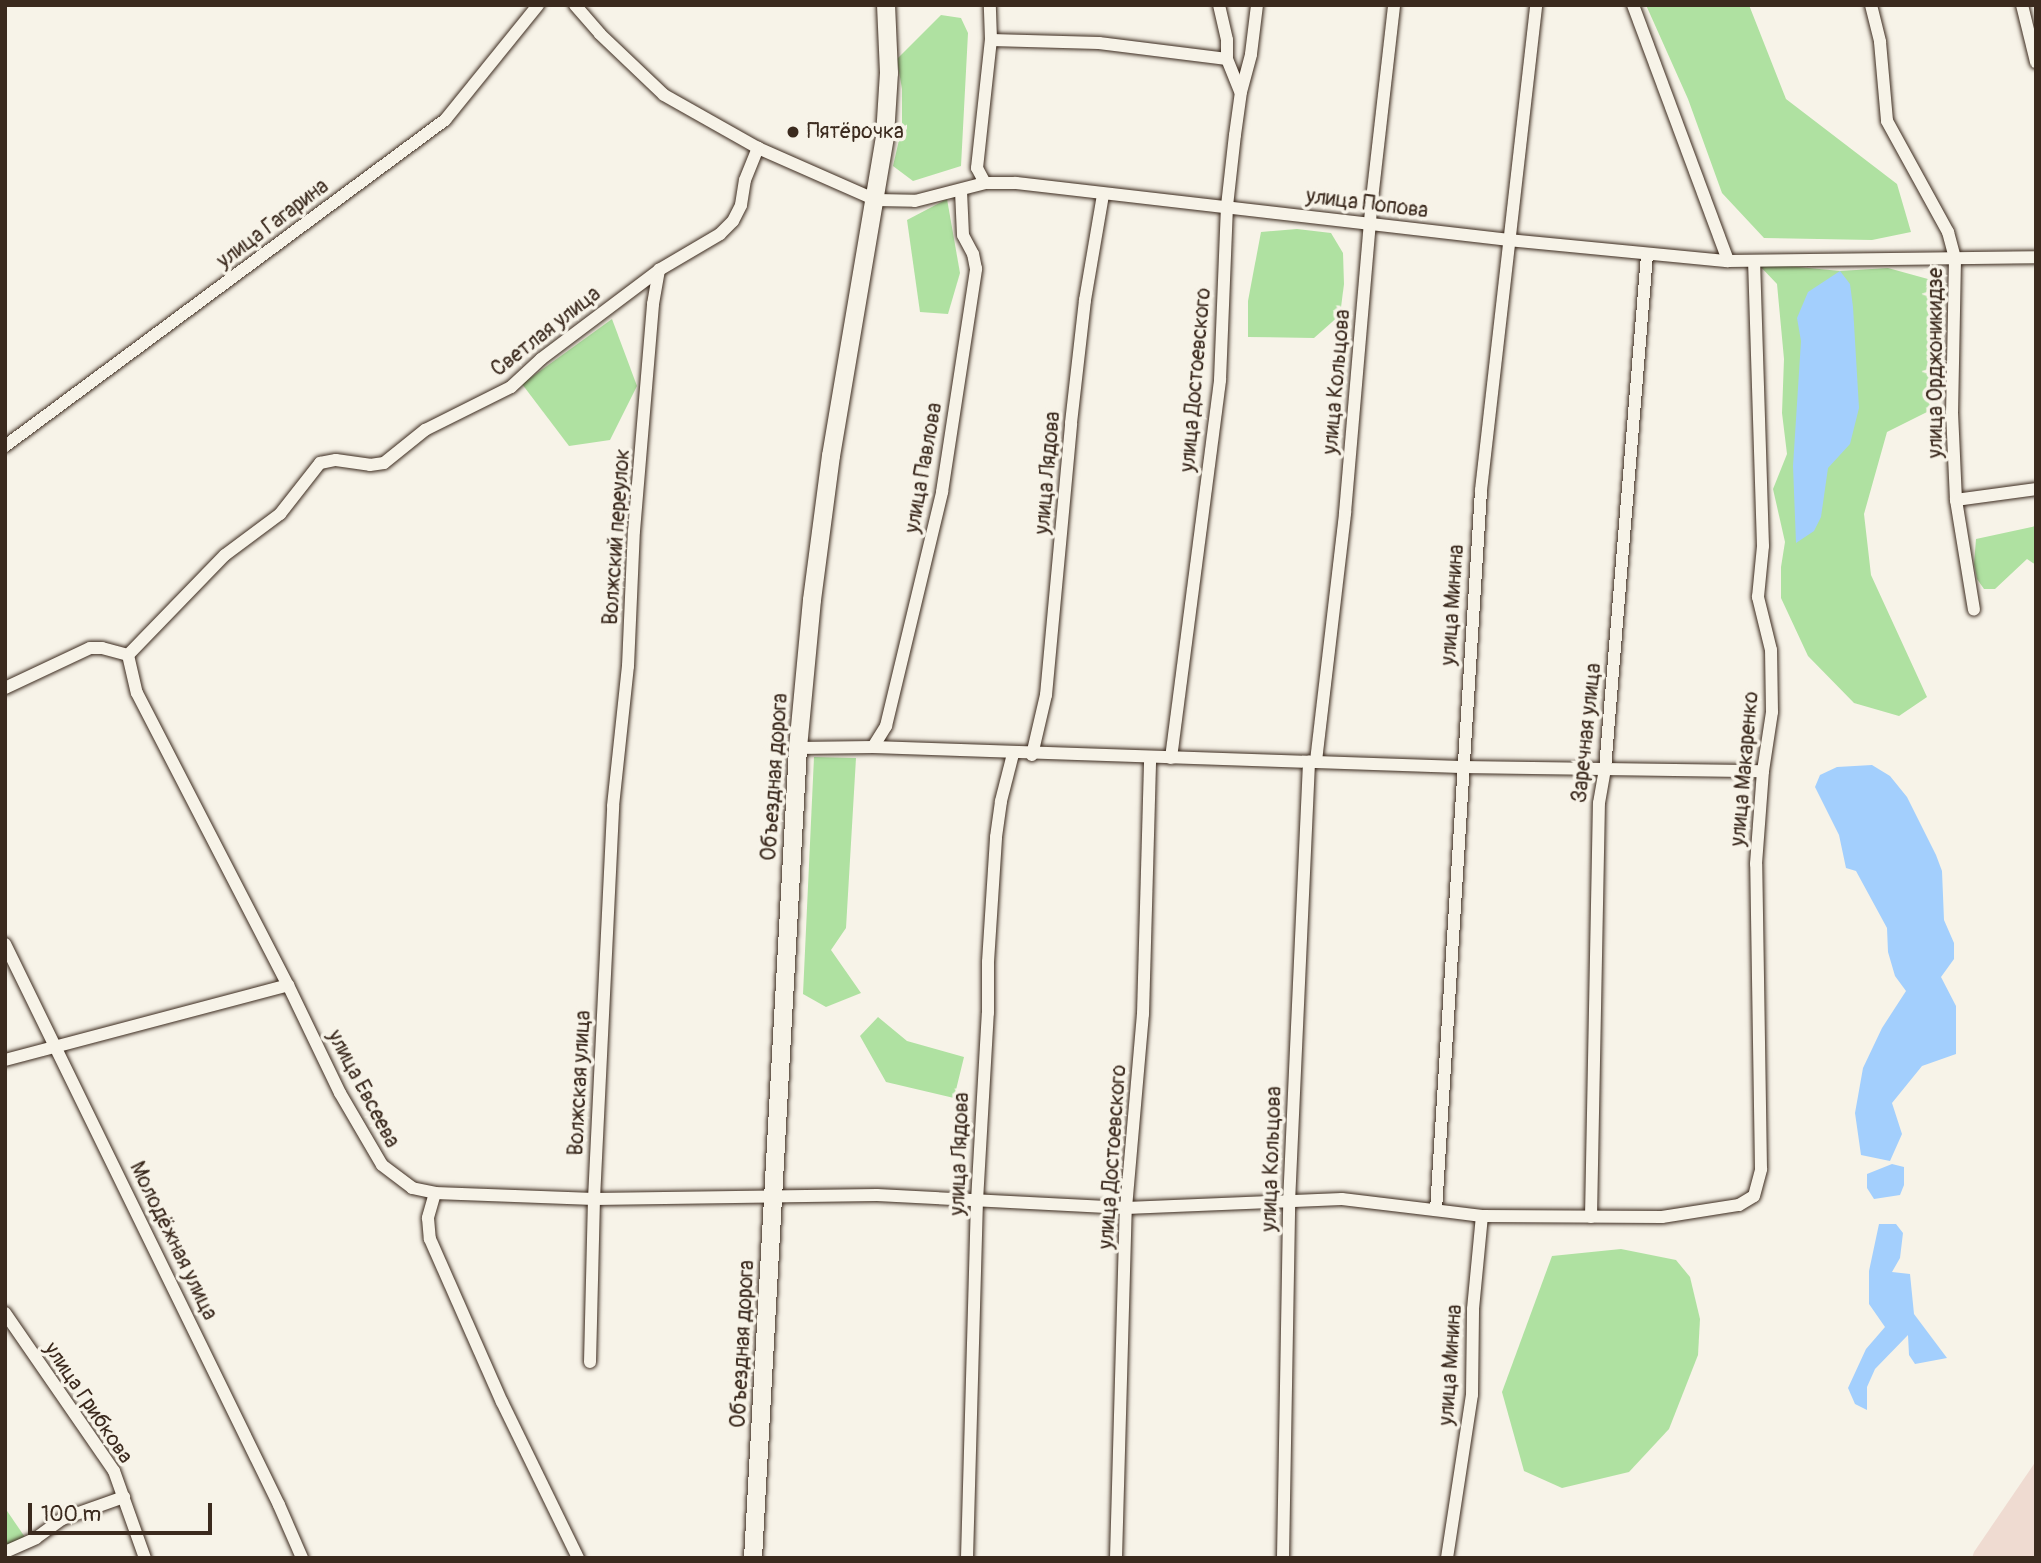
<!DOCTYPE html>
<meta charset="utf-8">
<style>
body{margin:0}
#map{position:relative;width:2041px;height:1563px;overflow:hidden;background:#f7f3e8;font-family:Pangolin,sans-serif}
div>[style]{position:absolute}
.built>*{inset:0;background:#efdbd1}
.green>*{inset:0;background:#afe1a1}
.water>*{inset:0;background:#a3cffd}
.roads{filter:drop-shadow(0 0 2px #3b2a1e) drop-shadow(0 0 2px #3b2a1e)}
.minor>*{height:12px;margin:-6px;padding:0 6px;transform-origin:6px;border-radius:6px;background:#f7f3e8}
.secondary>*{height:18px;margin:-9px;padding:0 9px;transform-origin:9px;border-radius:9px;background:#f7f3e8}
.dots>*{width:19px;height:19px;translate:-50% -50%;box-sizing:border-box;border:4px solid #f7f3e8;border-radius:50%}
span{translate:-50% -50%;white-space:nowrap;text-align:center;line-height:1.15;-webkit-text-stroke:7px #f7f3e8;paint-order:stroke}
.poi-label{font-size:21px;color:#3b2a1e}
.left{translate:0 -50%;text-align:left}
.street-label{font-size:21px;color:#3b2a1e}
.frame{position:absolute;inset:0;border:7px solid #3b2a1e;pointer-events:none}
.scale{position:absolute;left:28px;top:1503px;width:184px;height:32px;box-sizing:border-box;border:4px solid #3b2a1e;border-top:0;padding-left:9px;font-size:21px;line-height:24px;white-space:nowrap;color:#3b2a1e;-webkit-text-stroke:5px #f7f3e8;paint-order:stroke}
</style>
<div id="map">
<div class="built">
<div style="clip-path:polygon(2036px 1461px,2036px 1558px,1972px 1558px,1974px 1552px)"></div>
</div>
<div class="green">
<div style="clip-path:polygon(1646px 5px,1749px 5px,1786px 99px,1897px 184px,1911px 232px,1872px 240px,1764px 238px,1722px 193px,1688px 99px)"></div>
<div style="clip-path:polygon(941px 15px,961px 18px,968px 33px,961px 166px,913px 181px,893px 166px,902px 127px,902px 89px,897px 59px)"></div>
<div style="clip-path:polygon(947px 199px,960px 273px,948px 314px,920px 312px,907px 220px)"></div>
<div style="clip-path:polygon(1297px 229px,1331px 233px,1343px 253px,1344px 284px,1340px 315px,1314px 338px,1248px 337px,1248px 301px,1261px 232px)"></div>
<div style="clip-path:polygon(1757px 263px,1840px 271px,1888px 268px,1946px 284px,1937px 407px,1887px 432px,1864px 514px,1871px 575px,1927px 697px,1899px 716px,1854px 703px,1808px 656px,1781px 598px,1781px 567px,1785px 542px,1773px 489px,1787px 454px,1782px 413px,1784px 359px,1777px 284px)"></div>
<div style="clip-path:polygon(612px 319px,637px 386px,610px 440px,569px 446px,522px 384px)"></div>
<div style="clip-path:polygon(2036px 526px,2036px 565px,2027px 559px,1995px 589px,1984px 589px,1977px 579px,1974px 564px,1976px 539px)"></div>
<div style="clip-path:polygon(814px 757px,856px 758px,846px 928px,831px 950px,861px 993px,826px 1007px,803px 994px)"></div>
<div style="clip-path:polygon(878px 1017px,907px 1041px,964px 1057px,954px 1098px,886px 1082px,860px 1036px)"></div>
<div style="clip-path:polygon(1621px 1249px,1676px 1260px,1690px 1277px,1700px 1319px,1698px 1355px,1669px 1429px,1629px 1472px,1562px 1488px,1524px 1471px,1502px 1392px,1552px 1256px)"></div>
<div style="clip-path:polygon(5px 1508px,29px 1543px,5px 1550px)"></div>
</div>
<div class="water">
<div style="clip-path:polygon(1840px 271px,1850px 284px,1853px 307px,1859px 408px,1850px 444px,1828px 468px,1821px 517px,1814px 531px,1796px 543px,1793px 466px,1801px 341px,1797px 318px,1808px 292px)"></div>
<div style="clip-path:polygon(1872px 765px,1890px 776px,1907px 797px,1936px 855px,1942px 871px,1944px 920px,1954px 943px,1954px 959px,1941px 977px,1956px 1006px,1956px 1054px,1922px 1066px,1892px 1103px,1902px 1134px,1890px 1161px,1861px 1155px,1855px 1113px,1863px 1068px,1882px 1028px,1906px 991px,1895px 976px,1888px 952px,1887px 928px,1856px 871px,1846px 868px,1839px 835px,1815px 787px,1820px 775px,1837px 767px)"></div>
<div style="clip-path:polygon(1892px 1164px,1904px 1167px,1904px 1185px,1900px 1195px,1874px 1199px,1867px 1188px,1867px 1174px)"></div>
<div style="clip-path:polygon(1879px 1224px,1896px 1224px,1903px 1233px,1900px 1258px,1892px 1272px,1910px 1274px,1914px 1314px,1947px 1358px,1915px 1364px,1909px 1355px,1908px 1335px,1875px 1369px,1867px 1387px,1867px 1410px,1855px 1404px,1848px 1388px,1866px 1349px,1885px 1327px,1869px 1304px,1869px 1271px)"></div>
</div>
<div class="roads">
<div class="minor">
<div style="left:575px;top:5px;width:38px;rotate:49deg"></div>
<div style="left:600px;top:34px;width:88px;rotate:43.6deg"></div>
<div style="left:664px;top:95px;width:108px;rotate:29.4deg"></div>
<div style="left:758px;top:148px;width:129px;rotate:23.8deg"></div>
<div style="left:876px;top:200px;width:39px;rotate:1deg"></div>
<div style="left:915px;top:201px;width:72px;rotate:-14.4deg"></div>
<div style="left:985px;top:183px;width:31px"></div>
<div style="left:1016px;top:183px;width:495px;rotate:6.6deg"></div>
<div style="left:1508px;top:240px;width:221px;rotate:5.5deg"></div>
<div style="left:1728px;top:261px;width:308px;rotate:-0.7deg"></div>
<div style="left:1219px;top:5px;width:36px;rotate:77deg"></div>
<div style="left:1227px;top:40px;width:19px;rotate:90deg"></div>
<div style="left:1633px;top:5px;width:273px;rotate:69.6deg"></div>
<div style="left:1871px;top:5px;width:38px;rotate:76deg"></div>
<div style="left:1880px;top:42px;width:79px;rotate:84.9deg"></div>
<div style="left:1887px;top:121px;width:127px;rotate:61.2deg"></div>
<div style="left:1948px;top:232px;width:28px;rotate:75deg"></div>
<div style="left:1955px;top:259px;width:153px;rotate:91.1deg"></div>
<div style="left:1952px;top:412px;width:88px;rotate:87.4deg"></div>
<div style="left:1956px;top:500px;width:111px;rotate:80.7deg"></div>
<div style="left:2022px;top:5px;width:59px;rotate:76.2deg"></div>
<div style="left:991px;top:40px;width:108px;rotate:1.6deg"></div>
<div style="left:1099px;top:43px;width:129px;rotate:7.1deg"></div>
<div style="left:1227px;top:59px;width:35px;rotate:68deg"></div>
<div style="left:985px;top:183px;width:17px;rotate:-118deg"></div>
<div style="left:977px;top:168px;width:129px;rotate:-83.8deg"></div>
<div style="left:991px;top:40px;width:35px;rotate:-92deg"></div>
<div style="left:5px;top:446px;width:548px;rotate:-36.54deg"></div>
<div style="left:445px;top:120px;width:148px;rotate:-51deg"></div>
<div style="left:1956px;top:500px;width:81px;rotate:-7.8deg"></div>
<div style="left:128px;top:655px;width:39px;rotate:77deg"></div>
<div style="left:137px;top:693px;width:329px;rotate:62.7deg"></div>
<div style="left:288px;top:985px;width:120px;rotate:64.3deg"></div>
<div style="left:340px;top:1093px;width:83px;rotate:59.7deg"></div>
<div style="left:382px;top:1165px;width:38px;rotate:37deg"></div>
<div style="left:412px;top:1188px;width:24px;rotate:12deg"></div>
<div style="left:435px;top:1193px;width:26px;rotate:106deg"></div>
<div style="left:428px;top:1218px;width:21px;rotate:85deg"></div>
<div style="left:430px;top:1239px;width:178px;rotate:66.2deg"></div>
<div style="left:502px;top:1402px;width:174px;rotate:64deg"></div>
<div style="left:128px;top:655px;width:139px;rotate:-45.9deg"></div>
<div style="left:225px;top:555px;width:69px;rotate:-36.7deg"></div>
<div style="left:280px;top:514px;width:65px;rotate:-51.9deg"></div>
<div style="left:320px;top:463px;width:16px;rotate:-11deg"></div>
<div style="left:336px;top:460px;width:34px;rotate:8deg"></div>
<div style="left:370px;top:465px;width:14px;rotate:-8deg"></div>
<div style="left:384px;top:463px;width:53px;rotate:-38.8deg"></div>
<div style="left:425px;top:430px;width:96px;rotate:-26.6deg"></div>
<div style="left:511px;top:387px;width:41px;rotate:-43deg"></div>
<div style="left:541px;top:359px;width:148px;rotate:-37deg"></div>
<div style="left:659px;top:270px;width:71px;rotate:-30.5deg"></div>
<div style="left:720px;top:234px;width:18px;rotate:-45deg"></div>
<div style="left:733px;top:221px;width:18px;rotate:-63deg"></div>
<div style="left:741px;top:205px;width:25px;rotate:-81deg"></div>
<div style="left:745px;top:180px;width:35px;rotate:-68deg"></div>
<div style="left:5px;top:688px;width:94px;rotate:-25.2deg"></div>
<div style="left:90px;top:648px;width:12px"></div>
<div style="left:102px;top:648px;width:27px;rotate:15deg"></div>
<div style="left:873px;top:747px;width:25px;rotate:-58deg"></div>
<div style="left:886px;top:726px;width:241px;rotate:-76.5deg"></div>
<div style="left:942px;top:492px;width:226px;rotate:-81.3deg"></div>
<div style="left:976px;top:269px;width:15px;rotate:-101deg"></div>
<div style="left:973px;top:254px;width:21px;rotate:-118deg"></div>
<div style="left:963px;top:235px;width:44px;rotate:-92.6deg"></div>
<div style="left:798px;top:748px;width:75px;rotate:-0.8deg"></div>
<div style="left:873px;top:747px;width:588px;rotate:1.95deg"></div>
<div style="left:1461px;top:767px;width:302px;rotate:0.8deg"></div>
<div style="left:1032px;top:755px;width:62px;rotate:-76.9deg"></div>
<div style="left:1046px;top:695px;width:273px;rotate:-84.7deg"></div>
<div style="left:1071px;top:423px;width:124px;rotate:-83.5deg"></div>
<div style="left:1085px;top:300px;width:107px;rotate:-80.3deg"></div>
<div style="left:1171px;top:758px;width:381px;rotate:-82.6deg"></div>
<div style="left:1220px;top:380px;width:174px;rotate:-87.7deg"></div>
<div style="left:1227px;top:206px;width:71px;rotate:-83.6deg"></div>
<div style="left:1235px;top:135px;width:43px;rotate:-82.1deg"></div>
<div style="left:1241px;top:92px;width:39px;rotate:-75deg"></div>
<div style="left:1251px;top:54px;width:49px;rotate:-83deg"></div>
<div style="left:1316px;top:761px;width:250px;rotate:-83.3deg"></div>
<div style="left:1345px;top:513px;width:306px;rotate:-85.1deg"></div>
<div style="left:1371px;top:208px;width:204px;rotate:-83.5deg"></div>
<div style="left:5px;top:944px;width:624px;rotate:63.97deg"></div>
<div style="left:279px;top:1505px;width:58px;rotate:66.5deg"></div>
<div style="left:5px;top:1060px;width:293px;rotate:-14.8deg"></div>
<div style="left:435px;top:1193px;width:159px;rotate:2.2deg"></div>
<div style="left:594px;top:1199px;width:283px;rotate:-0.8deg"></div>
<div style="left:877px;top:1195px;width:249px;rotate:3deg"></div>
<div style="left:1126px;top:1208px;width:216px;rotate:-2.4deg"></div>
<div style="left:1342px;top:1199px;width:141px;rotate:6.9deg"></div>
<div style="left:1482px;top:1216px;width:180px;rotate:0.3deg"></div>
<div style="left:1662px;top:1217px;width:78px;rotate:-8.9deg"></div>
<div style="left:1739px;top:1205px;width:17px;rotate:-31deg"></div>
<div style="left:1754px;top:1196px;width:28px;rotate:-75deg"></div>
<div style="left:1761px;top:1169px;width:305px;rotate:-90.9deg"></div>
<div style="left:1756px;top:864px;width:93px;rotate:-85.7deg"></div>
<div style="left:1763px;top:771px;width:60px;rotate:-81.3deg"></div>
<div style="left:1772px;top:712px;width:62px;rotate:-90.9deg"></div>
<div style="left:1771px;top:650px;width:55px;rotate:-103.8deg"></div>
<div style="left:1758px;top:597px;width:51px;rotate:-84.4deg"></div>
<div style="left:1763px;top:546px;width:284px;rotate:-91.8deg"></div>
<div style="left:1436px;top:1210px;width:721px;rotate:-86.42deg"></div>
<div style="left:1481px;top:490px;width:488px;rotate:-83.5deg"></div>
<div style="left:1591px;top:1217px;width:414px;rotate:-88.9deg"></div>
<div style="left:1599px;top:803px;width:35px;rotate:-80deg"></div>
<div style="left:1605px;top:769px;width:516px;rotate:-85.33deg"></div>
<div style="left:5px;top:1313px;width:192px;rotate:55.4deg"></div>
<div style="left:114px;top:1471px;width:92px;rotate:70.4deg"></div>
<div style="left:590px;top:1362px;width:163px;rotate:-88.6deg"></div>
<div style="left:594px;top:1199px;width:393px;rotate:-87.2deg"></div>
<div style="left:613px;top:806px;width:141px;rotate:-83.9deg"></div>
<div style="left:628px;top:666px;width:135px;rotate:-87.5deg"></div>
<div style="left:634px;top:531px;width:228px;rotate:-85.2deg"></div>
<div style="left:653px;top:304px;width:35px;rotate:-80deg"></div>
<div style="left:5px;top:1552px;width:34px;rotate:-24deg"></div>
<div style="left:36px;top:1538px;width:32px;rotate:-36deg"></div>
<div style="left:62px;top:1519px;width:66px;rotate:-19.5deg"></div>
<div style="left:967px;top:1558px;width:357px;rotate:-88.4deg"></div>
<div style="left:977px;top:1201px;width:188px;rotate:-86.7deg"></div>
<div style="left:988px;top:1013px;width:51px;rotate:-90deg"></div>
<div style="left:988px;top:962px;width:125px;rotate:-86.3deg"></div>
<div style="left:996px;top:837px;width:36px;rotate:-82deg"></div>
<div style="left:1001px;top:801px;width:49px;rotate:-75.7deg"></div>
<div style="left:1116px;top:1558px;width:350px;rotate:-88.4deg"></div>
<div style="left:1126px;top:1208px;width:195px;rotate:-85deg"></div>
<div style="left:1143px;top:1014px;width:256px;rotate:-88.4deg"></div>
<div style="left:1283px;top:1558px;width:355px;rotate:-89deg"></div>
<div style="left:1289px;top:1203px;width:442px;rotate:-87.4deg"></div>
<div style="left:1447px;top:1558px;width:165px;rotate:-81.3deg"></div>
<div style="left:1472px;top:1395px;width:86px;rotate:-89.3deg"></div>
<div style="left:1473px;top:1309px;width:93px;rotate:-84.5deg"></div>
</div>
<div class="secondary">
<div style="left:753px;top:1558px;width:811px;rotate:-86.82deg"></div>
<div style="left:798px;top:748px;width:149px;rotate:-84.6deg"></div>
<div style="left:812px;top:600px;width:145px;rotate:-82.5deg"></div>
<div style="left:831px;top:456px;width:325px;rotate:-80.4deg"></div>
<div style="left:885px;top:136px;width:63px;rotate:-86.4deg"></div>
<div style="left:889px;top:73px;width:68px;rotate:-92.5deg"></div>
</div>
</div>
<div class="dots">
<div style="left:793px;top:132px;background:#3b2a1e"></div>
</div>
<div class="poi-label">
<span class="left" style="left:807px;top:132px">Пятёрочка</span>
</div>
<div class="street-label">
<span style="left:1367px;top:204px;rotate:7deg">улица Попова</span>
<span style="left:273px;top:224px;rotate:-37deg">улица Гагарина</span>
<span style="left:546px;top:332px;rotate:-38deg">Светлая улица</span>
<span style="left:1936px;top:363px;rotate:-90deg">улица Орджоникидзе</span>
<span style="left:1196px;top:380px;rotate:-85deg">улица Достоевского</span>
<span style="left:1337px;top:382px;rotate:-85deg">улица Кольцова</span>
<span style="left:924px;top:468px;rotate:-80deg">улица Павлова</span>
<span style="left:1048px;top:473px;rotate:-85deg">улица Лядова</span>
<span style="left:617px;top:537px;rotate:-86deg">Волжский переулок</span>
<span style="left:1453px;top:605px;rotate:-86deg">улица Минина</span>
<span style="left:1587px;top:733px;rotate:-84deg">Заречная улица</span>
<span style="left:1745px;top:769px;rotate:-85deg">улица Макаренко</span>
<span style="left:775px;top:777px;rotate:-86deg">Объездная дорога</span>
<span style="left:580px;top:1083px;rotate:-87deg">Волжская улица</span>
<span style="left:363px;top:1089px;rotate:62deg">улица Евсеева</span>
<span style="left:960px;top:1154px;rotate:-88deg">улица Лядова</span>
<span style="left:1113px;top:1157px;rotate:-86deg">улица Достоевского</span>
<span style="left:1272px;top:1159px;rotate:-88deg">улица Кольцова</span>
<span style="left:173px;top:1241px;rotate:64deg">Молодёжная улица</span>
<span style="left:743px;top:1344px;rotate:-87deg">Объездная дорога</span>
<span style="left:1451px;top:1365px;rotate:-86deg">улица Минина</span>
<span style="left:88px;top:1403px;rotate:56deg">улица Грибкова</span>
</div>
<div class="frame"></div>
<div class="scale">100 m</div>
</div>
